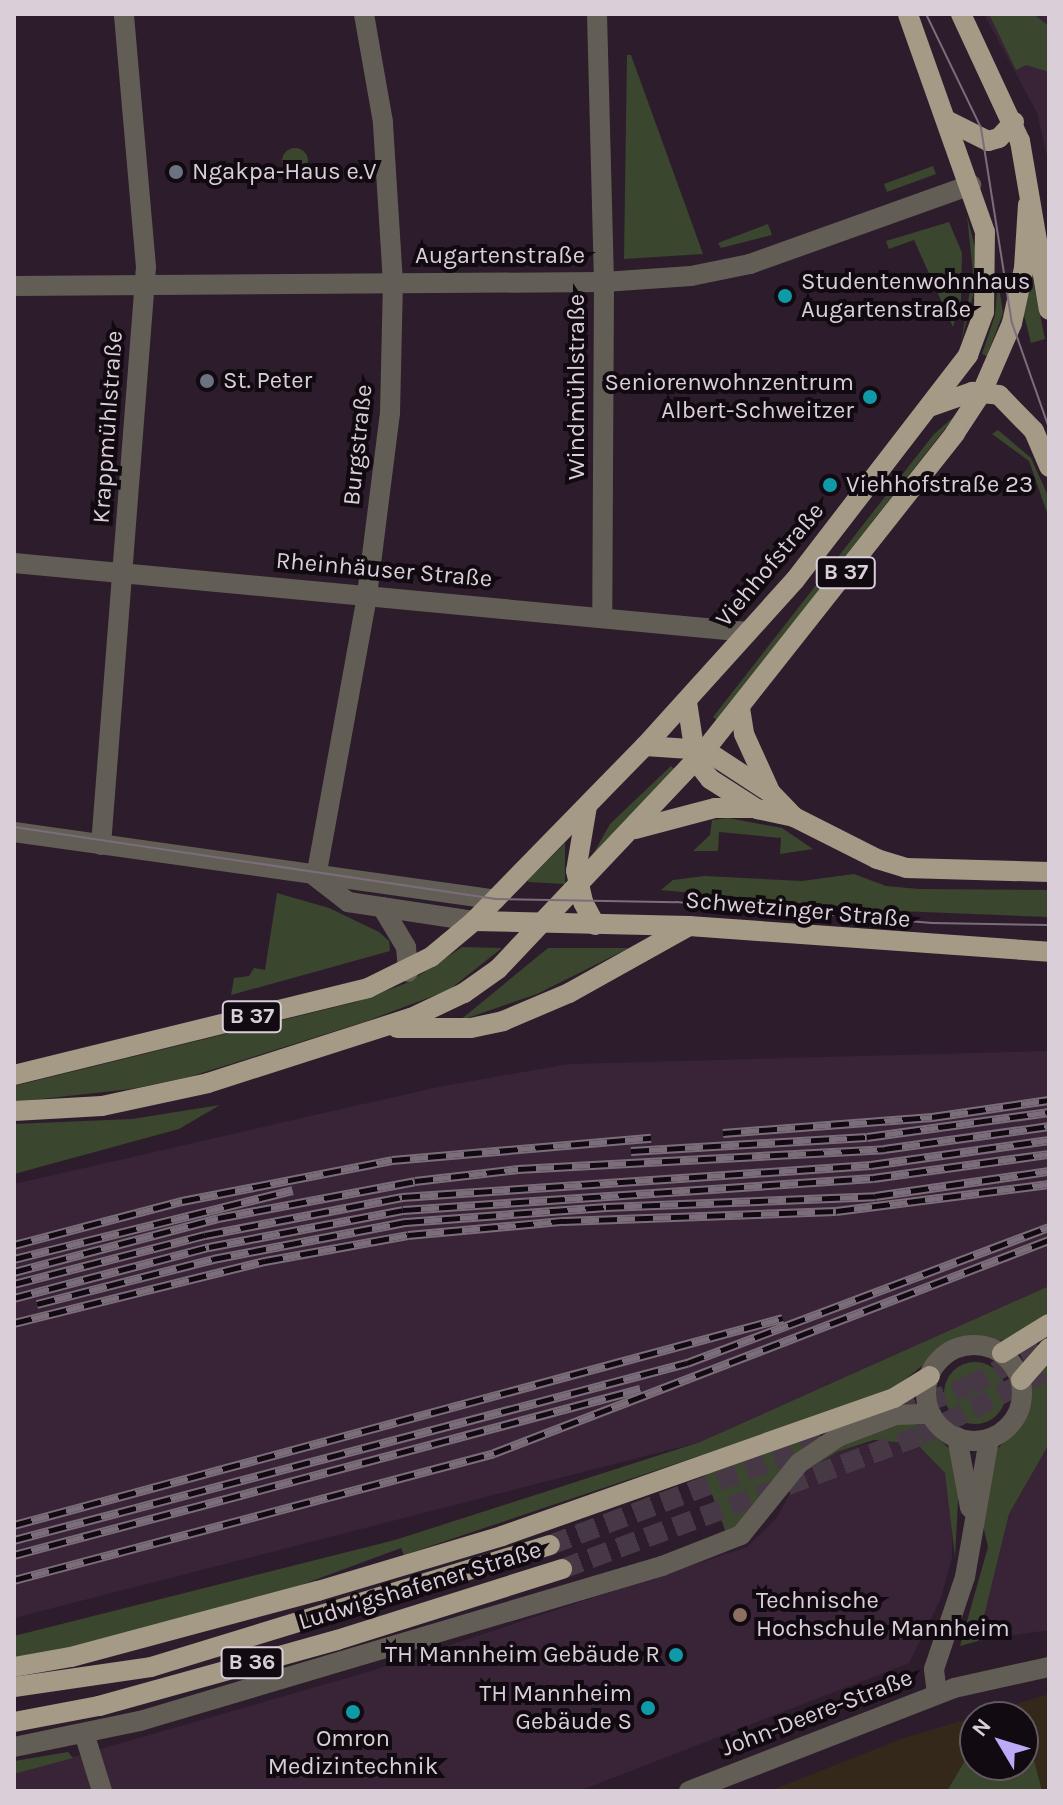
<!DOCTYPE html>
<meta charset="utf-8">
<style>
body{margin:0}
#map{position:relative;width:1063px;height:1805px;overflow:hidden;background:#2d1d2c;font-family:Karla,sans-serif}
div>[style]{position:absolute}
.built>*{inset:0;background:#382337}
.industrial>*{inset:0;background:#34281a}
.green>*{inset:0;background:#3a462d}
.round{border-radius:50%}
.primary-tunnel>*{height:20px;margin-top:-10px;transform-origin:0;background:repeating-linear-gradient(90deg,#473846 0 20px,transparent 0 30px)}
.minor>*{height:20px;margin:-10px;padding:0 10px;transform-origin:10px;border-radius:10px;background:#635e55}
.minor>.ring{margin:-10px;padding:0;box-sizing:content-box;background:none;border:20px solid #635e55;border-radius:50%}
.tertiary>*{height:20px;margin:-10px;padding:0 10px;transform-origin:10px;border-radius:10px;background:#635e55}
.primary>*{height:20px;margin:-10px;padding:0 10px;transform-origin:10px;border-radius:10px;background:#a49a86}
.tram>*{height:2px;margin:-1px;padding:0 1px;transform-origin:1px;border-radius:1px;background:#7b6d7a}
.rail>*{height:9px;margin-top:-4.5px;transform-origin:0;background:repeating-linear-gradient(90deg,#110a10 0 18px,#7b6d7a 0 36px);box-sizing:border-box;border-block:2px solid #7b6d7a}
.dots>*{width:22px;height:22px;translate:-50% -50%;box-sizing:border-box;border:4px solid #110a10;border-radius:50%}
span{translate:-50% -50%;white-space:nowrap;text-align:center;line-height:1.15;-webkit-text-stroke:8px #110a10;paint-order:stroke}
.shield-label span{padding:2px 6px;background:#110a10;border:2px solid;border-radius:6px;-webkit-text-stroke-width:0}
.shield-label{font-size:22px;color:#dacfd9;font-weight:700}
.poi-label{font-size:24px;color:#dacfd9}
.left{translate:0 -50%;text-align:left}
.right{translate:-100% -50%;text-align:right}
.street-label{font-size:24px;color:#dacfd9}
.frame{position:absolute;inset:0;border:16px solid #dacfd9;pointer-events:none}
.north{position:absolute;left:959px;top:1701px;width:80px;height:80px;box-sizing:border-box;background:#110a10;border:2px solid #615960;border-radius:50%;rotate:308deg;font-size:22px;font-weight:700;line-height:32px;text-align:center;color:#dacfd9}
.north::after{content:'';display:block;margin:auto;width:28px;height:36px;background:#bda9f5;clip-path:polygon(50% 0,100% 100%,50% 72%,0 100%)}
</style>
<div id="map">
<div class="built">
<div style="clip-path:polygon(984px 14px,1049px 14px,1049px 165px,1037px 113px)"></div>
<div style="clip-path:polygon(1049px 1051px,1049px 1286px,700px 1442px,14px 1618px,14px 1184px,438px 1087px,569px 1064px)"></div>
<div style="clip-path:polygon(885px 1439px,909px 1441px,931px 1454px,945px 1473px,952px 1514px,952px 1557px,941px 1598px,909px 1663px,579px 1791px,14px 1791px,14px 1774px,368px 1672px,747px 1547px,776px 1519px,800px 1475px,837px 1452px)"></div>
<div style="clip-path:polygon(1049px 1444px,1049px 1630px,978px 1641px,1009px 1514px)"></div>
</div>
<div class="industrial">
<div style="clip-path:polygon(evenodd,1049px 1694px,1049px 1791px,770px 1791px,901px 1739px,1049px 1694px,975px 1717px,1023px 1717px,1023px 1765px,975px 1765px,975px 1717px)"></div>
</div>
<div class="green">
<div style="clip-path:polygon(989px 14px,1033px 14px,1049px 26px,1049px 72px,1026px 65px,1016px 70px)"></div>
<div style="clip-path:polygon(627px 55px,631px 55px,703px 254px,624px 259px)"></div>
<div class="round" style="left:282px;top:148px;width:26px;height:26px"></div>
<div style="clip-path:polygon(933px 166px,936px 174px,887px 192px,884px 184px)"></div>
<div style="clip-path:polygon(967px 216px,976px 251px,976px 283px,961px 343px,973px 273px)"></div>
<div style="clip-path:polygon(949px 222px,962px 253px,961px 299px,953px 327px,914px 240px,889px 249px,886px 241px)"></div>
<div style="clip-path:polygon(768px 224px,772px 235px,721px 248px,718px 243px)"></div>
<div style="clip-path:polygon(1032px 276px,1045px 339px,1031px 343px,1024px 315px)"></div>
<div style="clip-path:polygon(998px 280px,1003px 313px,987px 356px,982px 354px,995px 315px)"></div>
<div style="clip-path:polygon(955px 416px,717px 720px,713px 717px,934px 434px)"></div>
<div style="clip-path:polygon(998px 430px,1031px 458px,1049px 498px,1049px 518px,1029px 461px,992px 434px)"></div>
<div style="clip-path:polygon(671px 766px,675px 770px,592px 856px,610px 824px)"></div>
<div style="clip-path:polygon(728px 818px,782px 828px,813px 849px,780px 854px,781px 838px,719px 832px,718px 851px,693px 851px,710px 835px,712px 820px)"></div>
<div style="clip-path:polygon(565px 843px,565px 884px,528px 882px,528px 880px)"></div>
<div style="clip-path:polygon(854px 874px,886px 886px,919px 889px,1049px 890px,1049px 917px,872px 910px,661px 890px,673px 880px,704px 876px,802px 881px)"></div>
<div style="clip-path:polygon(277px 893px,329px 908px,379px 932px,389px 941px,390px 951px,231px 995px,234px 978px,249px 976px,254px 968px,265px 970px)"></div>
<div style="clip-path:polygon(462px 947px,502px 948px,449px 990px,367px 1021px,189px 1077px,131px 1089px,14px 1102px,14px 1086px,356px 1002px,409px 982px)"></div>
<div style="clip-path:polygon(548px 948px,629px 948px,537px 994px,459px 1021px)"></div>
<div style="clip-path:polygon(220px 1105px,179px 1129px,14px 1174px,14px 1124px,132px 1119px)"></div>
<div style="clip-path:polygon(1049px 1286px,1049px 1315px,1008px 1342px,979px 1336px,956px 1339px,889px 1392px,404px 1555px,401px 1548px,285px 1591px,128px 1635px,14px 1659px,14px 1636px,395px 1540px,700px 1442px)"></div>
<div style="clip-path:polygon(1049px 1358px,1049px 1444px,1009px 1514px,978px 1641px,960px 1646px,988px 1547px,983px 1526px,996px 1450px,1021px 1426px,1034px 1377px)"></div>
<div class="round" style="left:944px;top:1362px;width:62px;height:62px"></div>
<div style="clip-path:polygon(899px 1422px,923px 1425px,951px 1450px,959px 1483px,955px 1557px,945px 1473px,917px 1444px,874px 1440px,837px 1452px,800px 1475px,824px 1453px)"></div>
<div style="clip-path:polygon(820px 1434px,821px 1438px,752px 1517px,726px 1533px,705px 1475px)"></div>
<div style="clip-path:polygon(1023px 1718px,1042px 1791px,947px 1791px,975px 1744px,975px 1765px,1023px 1765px)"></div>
<div style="clip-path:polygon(68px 1752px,73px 1758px,14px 1774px,14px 1761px)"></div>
</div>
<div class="primary-tunnel">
<div style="left:898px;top:1413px;width:76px;rotate:-20.8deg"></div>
<div style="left:969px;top:1386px;width:91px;rotate:-28.8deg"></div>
<div style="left:550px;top:1545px;width:292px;rotate:-20.7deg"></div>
<div style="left:562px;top:1569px;width:381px;rotate:-20.4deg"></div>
<div style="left:919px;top:1436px;width:146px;rotate:-26.9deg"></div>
</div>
<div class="minor">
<div style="left:597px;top:14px;width:268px;rotate:88.5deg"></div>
<div style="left:604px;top:282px;width:335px;rotate:90.3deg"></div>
<div style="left:14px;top:286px;width:590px;rotate:-0.39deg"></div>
<div style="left:604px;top:282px;width:87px;rotate:-3.9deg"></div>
<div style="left:691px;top:276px;width:60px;rotate:-11.5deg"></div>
<div style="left:750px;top:264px;width:235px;rotate:-19.7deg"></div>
<div style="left:14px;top:563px;width:737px;rotate:5.37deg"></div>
<div style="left:101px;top:845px;width:580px;rotate:-85.55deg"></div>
<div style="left:146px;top:267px;width:254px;rotate:-95deg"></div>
<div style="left:316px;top:877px;width:287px;rotate:-79.7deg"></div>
<div style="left:367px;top:595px;width:183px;rotate:-82.8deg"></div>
<div style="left:390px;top:413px;width:130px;rotate:-88.7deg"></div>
<div style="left:393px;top:283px;width:161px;rotate:-93.6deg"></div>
<div style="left:383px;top:122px;width:110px;rotate:-100deg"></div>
<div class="ring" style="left:926px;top:1345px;width:76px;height:76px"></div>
<div style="left:957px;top:1437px;width:72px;rotate:79.6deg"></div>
<div style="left:937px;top:1694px;width:25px;rotate:-97deg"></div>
<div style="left:934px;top:1669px;width:97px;rotate:-71.4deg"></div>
<div style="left:965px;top:1577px;width:140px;rotate:-80.1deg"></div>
<div style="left:85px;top:1736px;width:58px;rotate:72.8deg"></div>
<div style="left:14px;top:1747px;width:129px;rotate:-11.7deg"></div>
<div style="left:140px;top:1721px;width:545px;rotate:-16.54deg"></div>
<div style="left:662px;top:1566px;width:85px;rotate:-21.4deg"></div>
<div style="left:741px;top:1535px;width:92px;rotate:-51.1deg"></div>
<div style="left:799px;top:1463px;width:47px;rotate:-33.7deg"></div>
<div style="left:838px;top:1437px;width:62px;rotate:-20.8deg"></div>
<div style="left:896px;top:1415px;width:35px;rotate:-2deg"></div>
<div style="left:689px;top:1791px;width:284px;rotate:-21.2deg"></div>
<div style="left:954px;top:1688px;width:97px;rotate:-12.5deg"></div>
</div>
<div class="tertiary">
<div style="left:14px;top:832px;width:486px;rotate:8deg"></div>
<div style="left:316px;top:877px;width:41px;rotate:38deg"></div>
<div style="left:348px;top:902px;width:127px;rotate:8.6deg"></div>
<div style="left:382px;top:907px;width:47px;rotate:59deg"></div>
<div style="left:406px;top:947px;width:25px;rotate:85deg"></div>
</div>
<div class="primary">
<div style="left:961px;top:14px;width:140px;rotate:65.1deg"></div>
<div style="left:1020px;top:141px;width:171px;rotate:80.3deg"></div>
<div style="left:946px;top:120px;width:47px;rotate:26.6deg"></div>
<div style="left:988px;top:141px;width:11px;rotate:-15deg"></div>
<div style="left:999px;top:138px;width:22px;rotate:-47deg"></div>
<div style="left:929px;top:407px;width:46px;rotate:-19.2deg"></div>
<div style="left:972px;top:392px;width:27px;rotate:6deg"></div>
<div style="left:999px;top:395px;width:50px;rotate:45.8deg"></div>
<div style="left:1034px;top:431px;width:39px;rotate:67deg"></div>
<div style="left:687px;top:702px;width:60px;rotate:81.3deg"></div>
<div style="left:696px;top:761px;width:23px;rotate:52deg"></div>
<div style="left:710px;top:779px;width:56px;rotate:32.6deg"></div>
<div style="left:757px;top:809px;width:38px;rotate:12deg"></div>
<div style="left:794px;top:817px;width:93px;rotate:26.8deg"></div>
<div style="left:877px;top:859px;width:30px;rotate:17deg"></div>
<div style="left:906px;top:868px;width:143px;rotate:1.6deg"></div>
<div style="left:740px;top:708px;width:26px;rotate:81deg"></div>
<div style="left:744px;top:734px;width:60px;rotate:65.6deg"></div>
<div style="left:645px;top:746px;width:60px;rotate:3.8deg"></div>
<div style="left:705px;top:750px;width:79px;rotate:33.1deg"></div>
<div style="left:771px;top:793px;width:33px;rotate:46deg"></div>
<div style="left:587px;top:806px;width:66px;rotate:99.6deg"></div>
<div style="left:576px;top:871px;width:32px;rotate:77deg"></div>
<div style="left:583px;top:902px;width:26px;rotate:62deg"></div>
<div style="left:635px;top:829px;width:83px;rotate:-14.7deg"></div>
<div style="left:715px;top:808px;width:37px"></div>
<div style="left:474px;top:921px;width:215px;rotate:1.3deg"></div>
<div style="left:689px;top:926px;width:361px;rotate:4.1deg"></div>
<div style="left:397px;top:1028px;width:74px"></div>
<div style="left:471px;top:1028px;width:33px;rotate:-12deg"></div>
<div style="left:503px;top:1021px;width:72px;rotate:-23deg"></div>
<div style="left:569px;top:993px;width:137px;rotate:-29.2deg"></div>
<div style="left:14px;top:1075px;width:365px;rotate:-13.8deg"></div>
<div style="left:368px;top:988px;width:70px;rotate:-26.2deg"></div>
<div style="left:431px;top:957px;width:56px;rotate:-39.9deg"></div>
<div style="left:474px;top:921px;width:245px;rotate:-45.7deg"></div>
<div style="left:645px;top:746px;width:224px;rotate:-47.9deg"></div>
<div style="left:795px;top:580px;width:284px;rotate:-52.4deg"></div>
<div style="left:968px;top:355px;width:46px;rotate:-69.6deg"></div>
<div style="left:984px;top:312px;width:80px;rotate:-89.3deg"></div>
<div style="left:985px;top:232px;width:231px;rotate:-109.5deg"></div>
<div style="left:14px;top:1111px;width:88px;rotate:-3.3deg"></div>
<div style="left:102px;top:1106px;width:108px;rotate:-12.2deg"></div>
<div style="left:208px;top:1083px;width:213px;rotate:-17.8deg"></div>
<div style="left:411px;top:1018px;width:59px;rotate:-25.3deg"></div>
<div style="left:464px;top:993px;width:42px;rotate:-35.2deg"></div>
<div style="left:498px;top:969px;width:301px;rotate:-46.6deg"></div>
<div style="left:705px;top:750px;width:404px;rotate:-51.7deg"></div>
<div style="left:955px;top:433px;width:49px;rotate:-56.6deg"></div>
<div style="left:982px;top:392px;width:75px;rotate:-66.5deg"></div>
<div style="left:1012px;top:323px;width:56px;rotate:-77.7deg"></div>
<div style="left:1024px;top:268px;width:63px;rotate:-86.4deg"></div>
<div style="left:1002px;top:1353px;width:55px;rotate:-31.7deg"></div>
<div style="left:1021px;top:1380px;width:43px;rotate:-48.8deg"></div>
<div style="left:14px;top:1667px;width:58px;rotate:-10deg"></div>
<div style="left:71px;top:1657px;width:256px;rotate:-15deg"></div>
<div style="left:318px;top:1591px;width:192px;rotate:-16.6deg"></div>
<div style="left:502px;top:1536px;width:416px;rotate:-19.4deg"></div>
<div style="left:894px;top:1398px;width:42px;rotate:-31.4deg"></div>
<div style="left:14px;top:1687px;width:138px;rotate:-8.3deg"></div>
<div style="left:151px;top:1667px;width:417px;rotate:-17deg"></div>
<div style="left:14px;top:1722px;width:86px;rotate:-10.7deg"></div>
<div style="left:99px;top:1706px;width:247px;rotate:-15.5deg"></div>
<div style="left:337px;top:1640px;width:236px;rotate:-17.5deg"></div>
</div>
<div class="tram">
<div style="left:926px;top:14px;width:127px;rotate:64.2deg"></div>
<div style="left:981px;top:128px;width:197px;rotate:81deg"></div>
<div style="left:1012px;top:323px;width:111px;rotate:70.6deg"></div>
<div style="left:14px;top:827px;width:487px;rotate:8.5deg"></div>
<div style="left:496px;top:899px;width:180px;rotate:1deg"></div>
<div style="left:676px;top:902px;width:257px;rotate:4.7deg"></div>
<div style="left:932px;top:923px;width:117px;rotate:1deg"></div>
</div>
<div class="rail">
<div style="left:723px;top:1133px;width:210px;rotate:-4.4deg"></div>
<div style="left:932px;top:1117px;width:118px;rotate:-8.3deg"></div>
<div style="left:631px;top:1151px;width:236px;rotate:-3.4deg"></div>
<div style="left:867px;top:1137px;width:184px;rotate:-7.8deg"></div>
<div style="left:14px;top:1245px;width:174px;rotate:-14.7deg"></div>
<div style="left:182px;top:1201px;width:214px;rotate:-11deg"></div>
<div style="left:392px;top:1160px;width:260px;rotate:-4.9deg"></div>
<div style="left:14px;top:1259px;width:287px;rotate:-13.9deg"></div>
<div style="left:14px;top:1272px;width:211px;rotate:-14.8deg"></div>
<div style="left:218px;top:1218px;width:200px;rotate:-10.6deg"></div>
<div style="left:415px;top:1181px;width:104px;rotate:-6.6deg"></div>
<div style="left:518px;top:1169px;width:367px;rotate:-3.1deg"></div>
<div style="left:884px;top:1149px;width:167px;rotate:-7.9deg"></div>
<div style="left:14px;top:1284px;width:197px;rotate:-14.4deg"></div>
<div style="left:205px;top:1235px;width:201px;rotate:-10.9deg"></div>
<div style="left:402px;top:1197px;width:470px;rotate:-3.9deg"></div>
<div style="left:871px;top:1165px;width:180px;rotate:-8deg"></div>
<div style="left:14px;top:1298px;width:202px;rotate:-14.7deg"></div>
<div style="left:209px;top:1247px;width:197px;rotate:-10.8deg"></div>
<div style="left:403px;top:1210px;width:471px;rotate:-3.9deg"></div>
<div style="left:873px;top:1178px;width:178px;rotate:-7.8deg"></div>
<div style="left:37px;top:1304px;width:182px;rotate:-14.3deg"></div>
<div style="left:213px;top:1259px;width:197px;rotate:-10.9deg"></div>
<div style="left:406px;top:1222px;width:201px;rotate:-4.3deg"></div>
<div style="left:606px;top:1207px;width:269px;rotate:-2.3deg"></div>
<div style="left:875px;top:1196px;width:176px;rotate:-8.2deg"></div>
<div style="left:14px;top:1323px;width:259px;rotate:-13.9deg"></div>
<div style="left:265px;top:1261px;width:145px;rotate:-10.3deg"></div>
<div style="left:408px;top:1235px;width:156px;rotate:-5.2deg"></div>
<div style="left:563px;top:1221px;width:273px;rotate:-2.1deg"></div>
<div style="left:836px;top:1211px;width:215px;rotate:-7.2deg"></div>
<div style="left:14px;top:1525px;width:796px;rotate:-15.07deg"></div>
<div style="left:14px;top:1540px;width:696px;rotate:-14.74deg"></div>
<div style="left:687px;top:1363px;width:387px;rotate:-20.6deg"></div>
<div style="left:14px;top:1555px;width:648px;rotate:-14.85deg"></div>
<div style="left:14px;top:1580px;width:497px;rotate:-14.8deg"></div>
<div style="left:494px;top:1453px;width:594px;rotate:-21deg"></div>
</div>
<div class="dots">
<div style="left:176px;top:172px;background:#6b7280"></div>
<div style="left:785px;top:296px;background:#0f9aa8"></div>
<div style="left:207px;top:381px;background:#6b7280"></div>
<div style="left:870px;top:397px;background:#0f9aa8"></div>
<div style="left:830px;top:485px;background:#0f9aa8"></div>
<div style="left:740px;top:1615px;background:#8d6e63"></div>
<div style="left:676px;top:1655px;background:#0f9aa8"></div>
<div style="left:648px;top:1708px;background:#0f9aa8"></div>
<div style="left:353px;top:1712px;background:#0f9aa8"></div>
</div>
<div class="shield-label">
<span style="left:846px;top:573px">B 37</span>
<span style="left:252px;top:1017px">B 37</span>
<span style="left:252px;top:1663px">B 36</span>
</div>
<div class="poi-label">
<span class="left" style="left:192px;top:172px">Ngakpa-Haus e.V</span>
<span class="left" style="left:801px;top:296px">Studentenwohnhaus<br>Augartenstraße</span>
<span class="left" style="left:223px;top:381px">St. Peter</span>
<span class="right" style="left:854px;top:397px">Seniorenwohnzentrum<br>Albert-Schweitzer</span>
<span class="left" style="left:846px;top:485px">Viehhofstraße 23</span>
<span class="left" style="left:756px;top:1615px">Technische<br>Hochschule Mannheim</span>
<span class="right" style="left:660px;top:1655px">TH Mannheim Gebäude R</span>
<span class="right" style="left:632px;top:1708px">TH Mannheim<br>Gebäude S</span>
<span style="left:353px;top:1753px">Omron<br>Medizintechnik</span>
</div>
<div class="street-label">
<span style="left:500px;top:256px">Augartenstraße</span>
<span style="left:577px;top:387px;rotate:-90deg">Windmühlstraße</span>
<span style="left:108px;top:427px;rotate:-86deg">Krappmühlstraße</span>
<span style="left:358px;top:445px;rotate:-84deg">Burgstraße</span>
<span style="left:770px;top:565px;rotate:-50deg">Viehhofstraße</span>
<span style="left:384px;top:570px;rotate:5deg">Rheinhäuser Straße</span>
<span style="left:798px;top:910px;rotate:5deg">Schwetzinger Straße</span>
<span style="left:420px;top:1586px;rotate:-17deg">Ludwigshafener Straße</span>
<span style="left:817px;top:1713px;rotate:-21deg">John-Deere-Straße</span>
</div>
<div class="frame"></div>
<div class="north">N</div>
</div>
